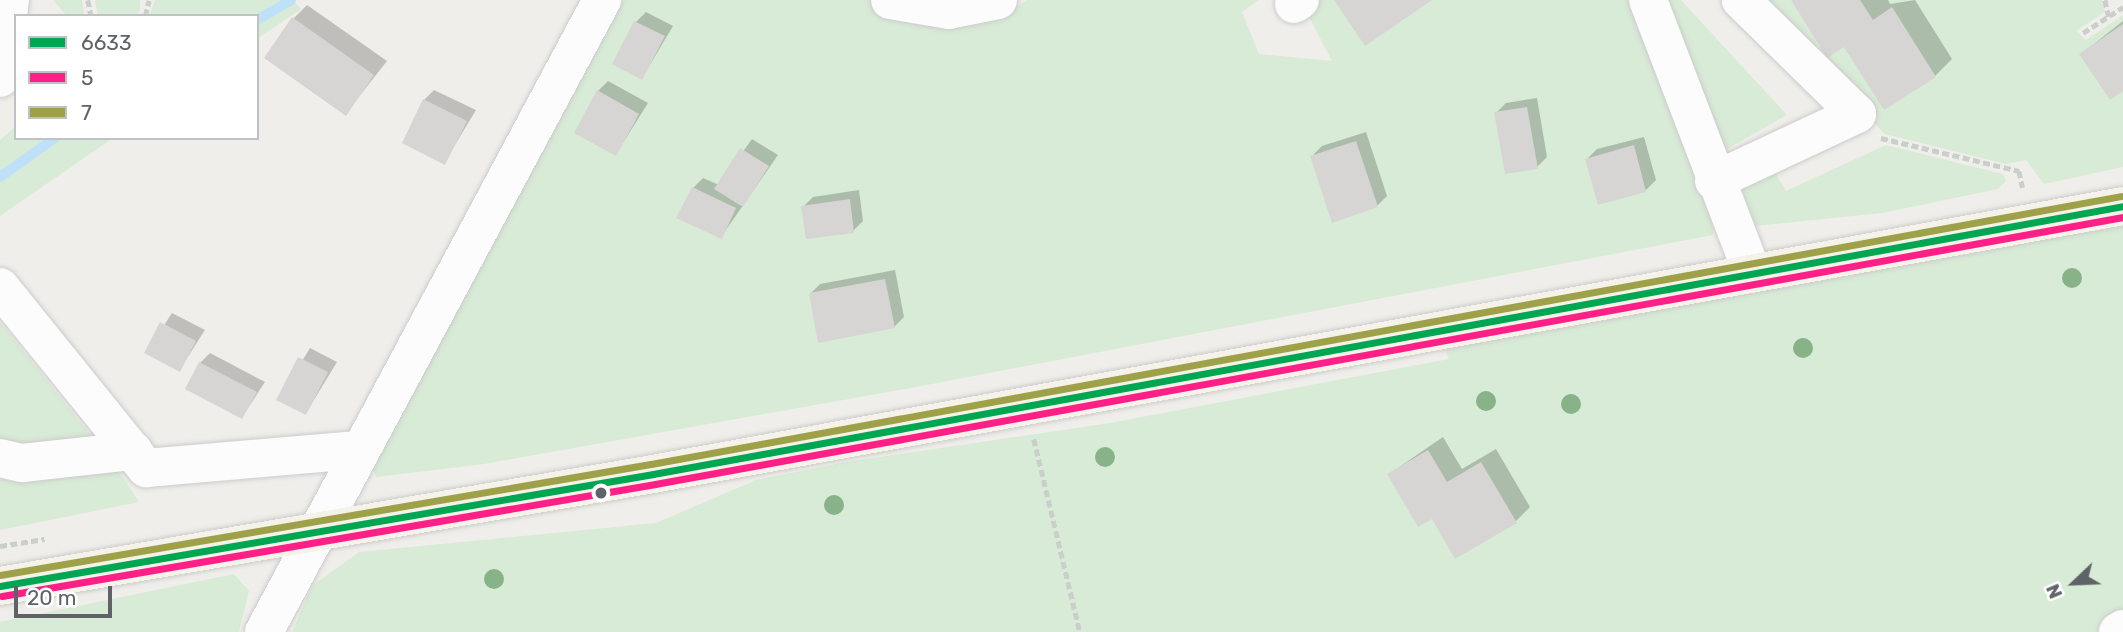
<!DOCTYPE html>
<style>
body{margin:0}
#map{position:relative;width:2123px;height:632px;overflow:hidden;background:#efeeea;font-family:Rubik,sans-serif}
div>[style]{position:absolute}
.green>*{inset:0;background:#d8ebd6}
.shadow>*{inset:0;background:#0003}
.stream>*{height:10px;margin:-5px;padding:0 5px;transform-origin:5px;border-radius:5px;background:#bfe0f9}
.building>*{inset:0;background:#d6d5d3}
.path>*{height:4.5px;margin-top:-2.25px;transform-origin:0;background:repeating-linear-gradient(90deg,#cacfcc 0 7px,transparent 0 10.5px)}
.roads{filter:drop-shadow(0 0 2px #cbcccc) drop-shadow(0 0 2px #cbcccc)}
.minor>*{height:38px;margin:-19px;padding:0 19px;transform-origin:19px;border-radius:19px;background:#fdfcfc}
.major>*{height:38px;margin:-19px;padding:0 19px;transform-origin:19px;border-radius:19px;background:#f4f2e9}
.bus-1>*{height:7px;margin:-3.5px;padding:0 3.5px;transform-origin:3.5px;border-radius:3.5px;background:#00a651}
.bus-2>*{height:7px;margin:-3.5px;padding:0 3.5px;transform-origin:3.5px;border-radius:3.5px;background:#fe1f87}
.bus-3>*{height:7px;margin:-3.5px;padding:0 3.5px;transform-origin:3.5px;border-radius:3.5px;background:#9fa149}
.trees>*{width:20px;height:20px;margin:-10px;border-radius:50%;background:#88b388}
.dots>*{width:19px;height:19px;translate:-50% -50%;box-sizing:border-box;border:4px solid #fff;border-radius:50%}
span{translate:-50% -50%;white-space:nowrap;text-align:center;line-height:1.15;-webkit-text-stroke:5px #fff;paint-order:stroke}
.legend{position:absolute;left:14px;top:14px;width:245px;height:126px;box-sizing:border-box;background:#fff;border:2px solid #bfc1c3;margin:0;padding:9px 12px;list-style:none;font-size:21px;color:#5f6368}
.legend li{display:flex;align-items:center;gap:14px;height:35px}
.legend b{width:35px;border:2px solid #bfc1c3}
.north{position:absolute;left:2039px;top:548px;width:70px;height:70px;-webkit-text-stroke:5px #fff;paint-order:stroke;rotate:247deg;font-size:19px;font-weight:700;line-height:28px;text-align:center;color:#5f6368}
.north::after{content:'';display:block;margin:auto;width:24px;height:32px;background:#5f6368;clip-path:polygon(50% 0,100% 100%,50% 72%,0 100%)}
.scale{position:absolute;left:14px;top:586px;width:98px;height:32px;box-sizing:border-box;border:4px solid #5f6368;border-top:0;padding-left:9px;font-size:21px;line-height:24px;white-space:nowrap;color:#5f6368;-webkit-text-stroke:5px #fff;paint-order:stroke}
</style>
<div id="map">
<div class="green">
<div style="clip-path:polygon(53px 0,82px 0,84px 16px,67px 16px)"></div>
<div style="clip-path:polygon(95px 0,140px 0,140px 10px,137px 16px,98px 16px)"></div>
<div style="clip-path:polygon(155px 0,293px 0,301px 9px,257px 39px,257px 16px,149px 16px)"></div>
<div style="clip-path:polygon(612px 0,873px 0,991px 20px,1028px 0,1258px 0,1242px 12px,1259px 54px,1332px 61px,1305px 9px,1318px 0,1634px 0,1714px 215px,1713px 235px,916px 387px,484px 464px,376px 477px,369px 455px)"></div>
<div style="clip-path:polygon(1665px 0,1681px 0,1787px 115px,1725px 150px)"></div>
<div style="clip-path:polygon(1753px 0,2102px 0,2105px 12px,2076px 31px,2086px 40px,2123px 15px,2123px 167px,2044px 184px,2026px 160px,2006px 164px,1885px 134px)"></div>
<div style="clip-path:polygon(16px 126px,16px 138px,113px 138px,0 216px,0 140px)"></div>
<div style="clip-path:polygon(1886px 145px,2003px 174px,2006px 181px,1998px 189px,1882px 213px,1755px 226px,1737px 177px,1769px 162px,1786px 191px)"></div>
<div style="clip-path:polygon(2123px 206px,2123px 627px,2114px 632px,292px 632px,312px 586px,359px 552px,656px 523px,756px 480px,846px 462px,1110px 423px,1449px 359px,1436px 332px)"></div>
<div style="clip-path:polygon(0 322px,116px 467px,139px 502px,0 530px)"></div>
<div style="clip-path:polygon(234px 574px,249px 591px,239px 632px,0 632px,0 622px)"></div>
</div>
<div class="shadow">
<div style="clip-path:polygon(1793px 0,1888px 0,1890px 4px,1915px 0,1952px 59px,1935px 76px,1845px 45px)"></div>
<div style="clip-path:polygon(307px 5px,387px 61px,346px 113px,293px 19px)"></div>
<div style="clip-path:polygon(646px 12px,673px 26px,642px 78px,636px 22px)"></div>
<div style="clip-path:polygon(2123px 21px,2123px 89px,2081px 54px)"></div>
<div style="clip-path:polygon(608px 81px,648px 103px,616px 154px,598px 91px)"></div>
<div style="clip-path:polygon(434px 90px,476px 110px,444px 163px,424px 100px)"></div>
<div style="clip-path:polygon(1537px 98px,1547px 157px,1537px 167px,1496px 113px,1506px 103px)"></div>
<div style="clip-path:polygon(1366px 132px,1387px 196px,1377px 206px,1312px 156px,1322px 146px)"></div>
<div style="clip-path:polygon(1644px 137px,1656px 180px,1646px 190px,1587px 159px,1597px 149px)"></div>
<div style="clip-path:polygon(752px 139px,778px 155px,721px 237px,693px 188px,703px 178px,719px 185px)"></div>
<div style="clip-path:polygon(859px 190px,863px 221px,853px 231px,803px 207px,813px 197px)"></div>
<div style="clip-path:polygon(895px 270px,904px 317px,894px 327px,810px 294px,820px 284px)"></div>
<div style="clip-path:polygon(172px 313px,205px 330px,180px 369px,147px 352px)"></div>
<div style="clip-path:polygon(310px 348px,337px 362px,306px 413px,279px 399px)"></div>
<div style="clip-path:polygon(210px 353px,265px 382px,242px 417px,200px 363px)"></div>
<div style="clip-path:polygon(1443px 437px,1462px 469px,1496px 449px,1530px 507px,1516px 521px,1433px 517px,1389px 474px)"></div>
</div>
<div class="stream">
<div style="left:257px;top:20px;width:39px;rotate:-30deg"></div>
<div style="left:0;top:177px;width:67px;rotate:-35.3deg"></div>
</div>
<div class="building">
<div style="clip-path:polygon(1334px 0,1432px 0,1365px 46px)"></div>
<div style="clip-path:polygon(1791px 0,1860px 0,1873px 20px,1892px 7px,1936px 77px,1884px 110px,1844px 47px,1827px 58px)"></div>
<div style="clip-path:polygon(292px 17px,374px 75px,346px 116px,264px 58px)"></div>
<div style="clip-path:polygon(634px 21px,665px 36px,642px 80px,612px 64px)"></div>
<div style="clip-path:polygon(2123px 24px,2123px 91px,2110px 100px,2079px 54px)"></div>
<div style="clip-path:polygon(597px 90px,639px 114px,616px 156px,574px 133px)"></div>
<div style="clip-path:polygon(423px 99px,467px 121px,445px 165px,402px 143px)"></div>
<div style="clip-path:polygon(1527px 107px,1538px 169px,1505px 174px,1494px 112px)"></div>
<div style="clip-path:polygon(1356px 141px,1378px 207px,1332px 223px,1310px 156px)"></div>
<div style="clip-path:polygon(1634px 145px,1646px 192px,1598px 205px,1585px 159px)"></div>
<div style="clip-path:polygon(740px 148px,769px 166px,743px 207px,714px 189px)"></div>
<div style="clip-path:polygon(692px 187px,736px 208px,722px 239px,676px 218px)"></div>
<div style="clip-path:polygon(850px 199px,854px 233px,806px 239px,801px 206px)"></div>
<div style="clip-path:polygon(885px 279px,895px 328px,818px 343px,809px 293px)"></div>
<div style="clip-path:polygon(160px 322px,196px 341px,180px 372px,144px 353px)"></div>
<div style="clip-path:polygon(298px 357px,328px 372px,306px 415px,276px 400px)"></div>
<div style="clip-path:polygon(199px 362px,257px 392px,242px 419px,185px 389px)"></div>
<div style="clip-path:polygon(1428px 450px,1447px 482px,1481px 462px,1517px 523px,1455px 559px,1432px 519px,1418px 527px,1387px 474px)"></div>
</div>
<div class="path">
<div style="left:88px;top:0;width:16px;rotate:79deg"></div>
<div style="left:2105px;top:0;width:17px;rotate:77deg"></div>
<div style="left:145px;top:16px;width:16px;rotate:-76deg"></div>
<div style="left:2083px;top:33px;width:48px;rotate:-33deg"></div>
<div style="left:1881px;top:138px;width:142px;rotate:13.4deg"></div>
<div style="left:2019px;top:171px;width:17px;rotate:77deg"></div>
<div style="left:1034px;top:439px;width:198px;rotate:76.6deg"></div>
<div style="left:0;top:546px;width:45px;rotate:-9deg"></div>
</div>
<div class="roads">
<div class="minor">
<div style="left:890px;top:0;width:60px;rotate:9.6deg"></div>
<div style="left:949px;top:10px;width:50px;rotate:-11.5deg"></div>
<div style="left:1648px;top:0;width:292px;rotate:69.1deg"></div>
<div style="left:1294px;top:4px;width:7px;rotate:-34deg"></div>
<div style="left:0;top:78px;width:79px;rotate:-82.7deg"></div>
<div style="left:1714px;top:181px;width:158px;rotate:-25.1deg"></div>
<div style="left:1857px;top:114px;width:163px;rotate:-135.5deg"></div>
<div style="left:0;top:287px;width:233px;rotate:51.1deg"></div>
<div style="left:146px;top:468px;width:213px;rotate:-4.9deg"></div>
<div style="left:0;top:458px;width:23px;rotate:13deg"></div>
<div style="left:22px;top:463px;width:112px;rotate:-6.2deg"></div>
<div style="left:264px;top:632px;width:717px;rotate:-61.86deg"></div>
<div style="left:2118px;top:632px;width:6px;rotate:-31deg"></div>
</div>
<div class="major">
<div style="left:0;top:586px;width:663px;rotate:-9.73deg"></div>
<div style="left:653px;top:474px;width:1494px;rotate:-10.33deg"></div>
</div>
</div>
<div class="bus-1">
<div style="left:0;top:586px;width:663px;rotate:-9.73deg"></div>
<div style="left:653px;top:474px;width:1494px;rotate:-10.33deg"></div>
</div>
<div class="bus-2">
<div style="left:2px;top:596px;width:663px;rotate:-9.73deg"></div>
<div style="left:655px;top:484px;width:1492px;rotate:-10.31deg"></div>
</div>
<div class="bus-3">
<div style="left:0;top:575px;width:660px;rotate:-9.68deg"></div>
<div style="left:651px;top:464px;width:1494px;rotate:-10.33deg"></div>
</div>
<div class="trees">
<div style="left:2072px;top:278px"></div>
<div style="left:1803px;top:348px"></div>
<div style="left:1486px;top:401px"></div>
<div style="left:1571px;top:404px"></div>
<div style="left:1105px;top:457px"></div>
<div style="left:834px;top:505px"></div>
<div style="left:494px;top:579px"></div>
</div>
<div class="dots">
<div style="left:601px;top:493px;background:#5f6368"></div>
</div>
<ul class="legend">
<li><b style="height:9px;background:#00a651"></b>6633</li>
<li><b style="height:9px;background:#fe1f87"></b>5</li>
<li><b style="height:9px;background:#9fa149"></b>7</li>
</ul>
<div class="north">N</div>
<div class="scale">20 m</div>
</div>
